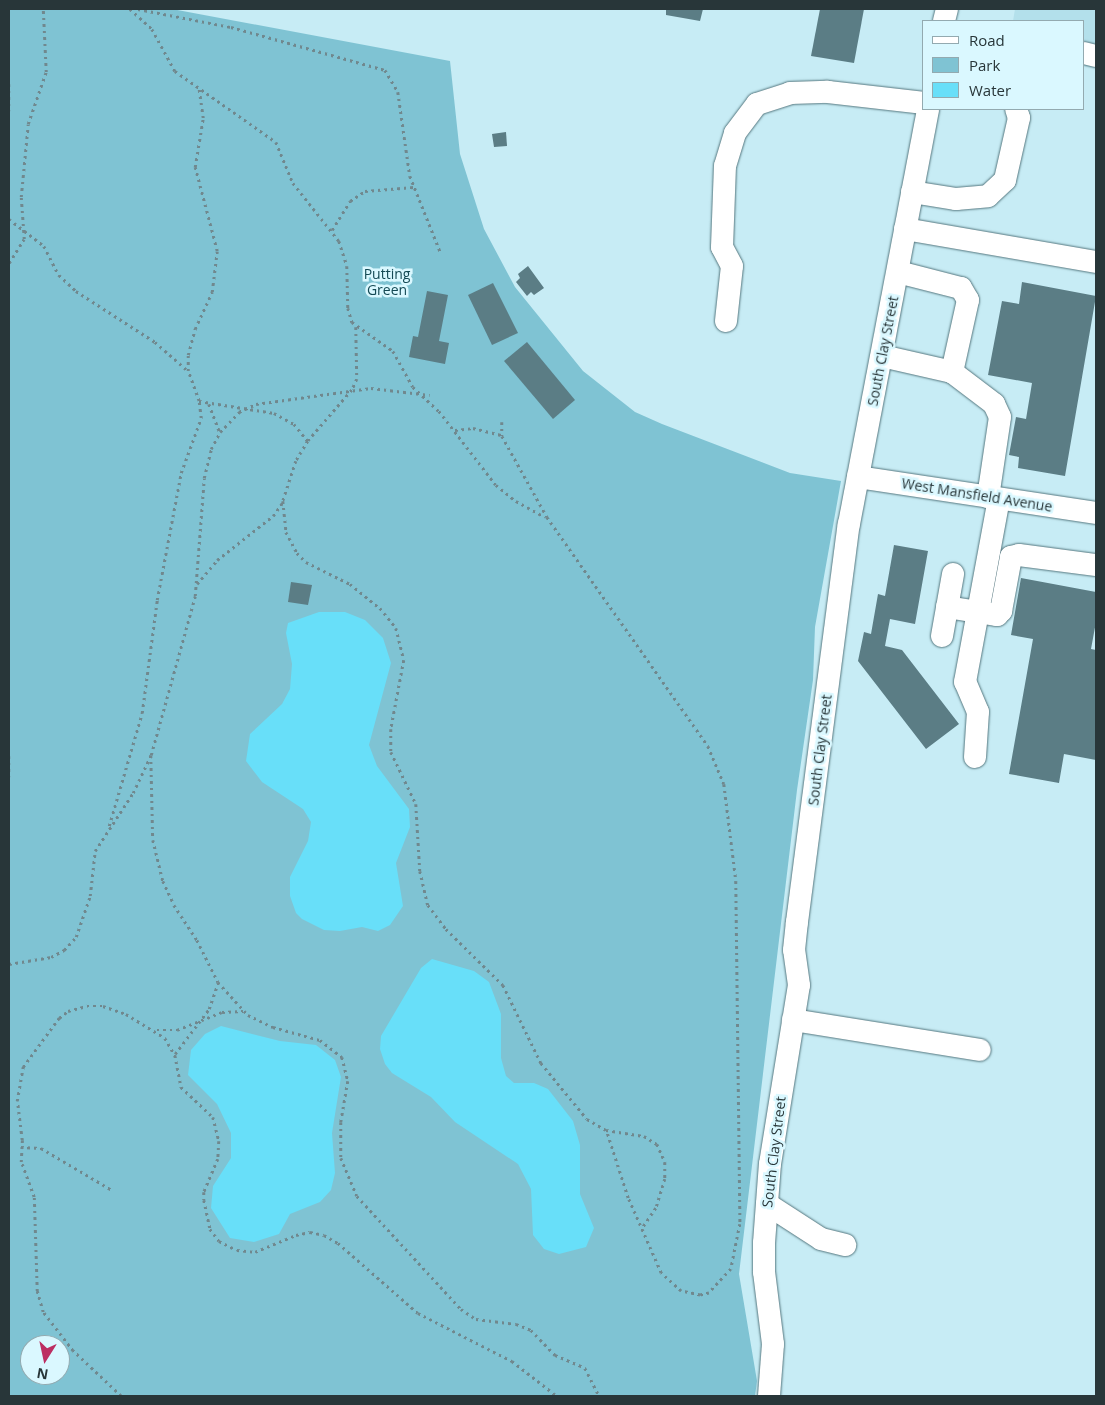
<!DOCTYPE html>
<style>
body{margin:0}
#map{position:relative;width:1105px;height:1405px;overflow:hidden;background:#c7ecf5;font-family:"Open Sans",sans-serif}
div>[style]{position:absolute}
.built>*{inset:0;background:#b3e0eb}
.green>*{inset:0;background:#7fc3d3}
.water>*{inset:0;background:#68dff9}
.building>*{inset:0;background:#5b7d85}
.path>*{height:2.5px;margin-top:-1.25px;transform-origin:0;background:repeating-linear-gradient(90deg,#70888e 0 2.5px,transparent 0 6.5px)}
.roads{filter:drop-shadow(0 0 1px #55777f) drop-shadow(0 0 1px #55777f)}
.minor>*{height:22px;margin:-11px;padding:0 11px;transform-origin:11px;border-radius:11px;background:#fff}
span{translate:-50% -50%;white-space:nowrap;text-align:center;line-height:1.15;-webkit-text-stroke:5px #daf8ff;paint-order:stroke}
.park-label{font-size:14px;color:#144954}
.street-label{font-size:14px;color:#283639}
.frame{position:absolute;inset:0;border:10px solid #283639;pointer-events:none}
.legend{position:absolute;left:922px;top:20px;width:162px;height:90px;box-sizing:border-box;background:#daf8ff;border:1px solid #93aab0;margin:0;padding:6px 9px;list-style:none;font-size:15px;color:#283639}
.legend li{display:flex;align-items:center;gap:10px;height:25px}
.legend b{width:25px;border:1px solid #93aab0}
.north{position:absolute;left:20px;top:1335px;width:50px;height:50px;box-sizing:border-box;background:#daf8ff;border:1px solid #93aab0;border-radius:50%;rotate:190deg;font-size:14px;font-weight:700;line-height:20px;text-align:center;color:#283639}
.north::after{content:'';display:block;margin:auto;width:18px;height:22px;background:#bc2f62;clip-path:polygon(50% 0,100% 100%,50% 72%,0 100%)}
</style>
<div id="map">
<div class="built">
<div style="clip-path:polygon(1015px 9px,1096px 9px,1096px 68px,1084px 66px,1084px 21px,1013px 21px)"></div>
</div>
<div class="green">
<div style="clip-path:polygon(evenodd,9px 9px,172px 9px,450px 61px,460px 154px,484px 229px,515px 287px,583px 371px,635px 412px,662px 424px,790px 473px,841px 481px,815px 627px,813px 680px,797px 790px,739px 1274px,757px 1381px,755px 1396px,9px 1396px,9px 9px,30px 1345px,60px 1345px,60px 1375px,30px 1375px,30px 1345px)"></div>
</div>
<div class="water">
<div style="clip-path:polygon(319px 612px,345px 612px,365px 620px,383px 638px,391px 663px,369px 745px,377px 766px,409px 809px,410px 827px,396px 863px,403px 906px,390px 925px,378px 931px,362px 927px,340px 931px,324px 930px,302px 919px,296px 913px,290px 896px,290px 877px,308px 841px,311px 822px,303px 809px,262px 782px,246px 761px,250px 734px,282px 704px,290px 689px,292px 664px,286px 633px,288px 623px)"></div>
<div style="clip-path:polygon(432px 959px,474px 971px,489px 982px,501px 1014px,501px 1058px,506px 1076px,514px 1083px,534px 1083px,548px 1089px,573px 1121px,580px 1145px,580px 1194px,594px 1228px,586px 1247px,559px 1254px,544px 1249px,533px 1235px,531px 1189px,518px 1164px,455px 1122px,431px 1097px,392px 1073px,385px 1064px,380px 1049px,381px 1036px,421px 968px)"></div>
<div style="clip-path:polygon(221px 1026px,280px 1041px,316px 1045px,335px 1060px,341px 1077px,332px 1133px,335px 1173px,331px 1190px,320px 1202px,290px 1214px,279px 1234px,254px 1242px,230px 1238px,211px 1208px,213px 1186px,231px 1158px,231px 1133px,217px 1104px,188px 1075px,191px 1050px,205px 1034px)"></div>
</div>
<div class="building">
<div style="clip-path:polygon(666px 9px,703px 9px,700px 21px,666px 15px)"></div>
<div style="clip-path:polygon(820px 9px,864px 9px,854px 63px,811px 56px)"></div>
<div style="clip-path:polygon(506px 132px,507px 146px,494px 147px,492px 134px)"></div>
<div style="clip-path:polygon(528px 266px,544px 288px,534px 295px,531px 292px,527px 296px,516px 282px,520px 278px,518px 274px)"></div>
<div style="clip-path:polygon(1022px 282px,1096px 296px,1065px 476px,1018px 468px,1019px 457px,1009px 455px,1016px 417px,1026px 419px,1032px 383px,988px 375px,1002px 301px,1019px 304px)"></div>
<div style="clip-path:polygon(493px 283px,518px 333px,492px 345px,468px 295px)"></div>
<div style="clip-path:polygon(427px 291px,448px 295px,439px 341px,449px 343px,445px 364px,409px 357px,413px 336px,418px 337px)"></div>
<div style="clip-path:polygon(527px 342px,575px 400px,553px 419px,504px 361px)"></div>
<div style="clip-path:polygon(894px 545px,928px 551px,915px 624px,890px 619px,885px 646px,902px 650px,959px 724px,926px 749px,858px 661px,864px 632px,871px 634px,878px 594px,885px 596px)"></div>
<div style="clip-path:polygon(1021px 578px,1096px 592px,1096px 622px,1091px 649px,1096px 650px,1096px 760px,1064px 754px,1059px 783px,1009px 774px,1033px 639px,1011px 635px)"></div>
<div style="clip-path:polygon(291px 582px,312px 585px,308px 605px,288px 602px)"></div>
</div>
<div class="path">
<div style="left:130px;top:9px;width:30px;rotate:42deg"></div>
<div style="left:152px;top:29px;width:48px;rotate:61.3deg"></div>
<div style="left:175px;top:71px;width:123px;rotate:35.1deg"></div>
<div style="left:276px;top:142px;width:44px;rotate:67.5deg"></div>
<div style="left:293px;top:183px;width:74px;rotate:51.6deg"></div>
<div style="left:339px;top:241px;width:26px;rotate:72deg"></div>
<div style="left:347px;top:266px;width:42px;rotate:88.6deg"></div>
<div style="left:348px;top:308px;width:15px;rotate:74deg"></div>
<div style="left:352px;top:322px;width:50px;rotate:35.3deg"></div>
<div style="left:393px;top:351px;width:41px;rotate:60.9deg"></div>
<div style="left:413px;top:387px;width:35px;rotate:43deg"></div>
<div style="left:439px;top:411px;width:93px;rotate:52.4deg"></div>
<div style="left:496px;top:485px;width:26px;rotate:39deg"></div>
<div style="left:516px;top:501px;width:33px;rotate:29deg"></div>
<div style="left:138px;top:9px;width:95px;rotate:11deg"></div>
<div style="left:231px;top:27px;width:160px;rotate:15.6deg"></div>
<div style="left:385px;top:70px;width:26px;rotate:59deg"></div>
<div style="left:398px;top:92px;width:85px;rotate:81.9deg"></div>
<div style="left:410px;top:176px;width:81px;rotate:68.2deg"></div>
<div style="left:9px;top:84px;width:27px;rotate:90deg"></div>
<div style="left:9px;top:219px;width:44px;rotate:37.6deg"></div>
<div style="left:44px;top:246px;width:33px;rotate:63deg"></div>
<div style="left:59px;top:275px;width:23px;rotate:43deg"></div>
<div style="left:76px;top:291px;width:94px;rotate:32.8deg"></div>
<div style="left:155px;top:342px;width:44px;rotate:41.3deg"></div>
<div style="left:332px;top:230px;width:34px;rotate:-58deg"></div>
<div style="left:350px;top:201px;width:18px;rotate:-34deg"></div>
<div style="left:365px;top:191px;width:49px;rotate:-4.7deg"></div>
<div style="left:9px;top:263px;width:28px;rotate:-58deg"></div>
<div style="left:24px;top:239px;width:42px;rotate:-94.1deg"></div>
<div style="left:21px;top:197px;width:73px;rotate:-84.5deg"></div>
<div style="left:28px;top:124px;width:55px;rotate:-70.9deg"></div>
<div style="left:46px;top:72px;width:63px;rotate:-92.7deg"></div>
<div style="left:356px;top:327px;width:52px;rotate:88.9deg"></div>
<div style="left:357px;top:379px;width:12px;rotate:114deg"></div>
<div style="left:352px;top:390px;width:67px;rotate:130.8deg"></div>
<div style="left:308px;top:441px;width:23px;rotate:121deg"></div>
<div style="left:296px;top:461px;width:42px;rotate:108deg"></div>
<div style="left:283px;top:501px;width:31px;rotate:84deg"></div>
<div style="left:286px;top:532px;width:24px;rotate:62deg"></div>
<div style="left:297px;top:553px;width:13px;rotate:45deg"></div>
<div style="left:306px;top:562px;width:49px;rotate:26.6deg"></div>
<div style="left:350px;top:584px;width:38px;rotate:39deg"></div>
<div style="left:380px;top:608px;width:26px;rotate:51deg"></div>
<div style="left:396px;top:628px;width:33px;rotate:76deg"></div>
<div style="left:404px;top:660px;width:70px;rotate:100.7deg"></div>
<div style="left:391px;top:729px;width:23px;rotate:90deg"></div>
<div style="left:391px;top:752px;width:58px;rotate:64.3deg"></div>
<div style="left:416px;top:804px;width:67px;rotate:86.6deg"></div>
<div style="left:420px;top:871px;width:35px;rotate:77deg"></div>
<div style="left:428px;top:905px;width:30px;rotate:53deg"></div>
<div style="left:446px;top:929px;width:80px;rotate:44.5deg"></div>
<div style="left:503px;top:985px;width:87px;rotate:64deg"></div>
<div style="left:541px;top:1063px;width:72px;rotate:50.6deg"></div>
<div style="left:587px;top:1119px;width:22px;rotate:30deg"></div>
<div style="left:606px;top:1130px;width:38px;rotate:9deg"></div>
<div style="left:644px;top:1136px;width:15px;rotate:32deg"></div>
<div style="left:657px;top:1144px;width:20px;rotate:66deg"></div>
<div style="left:665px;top:1162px;width:17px;rotate:90deg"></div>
<div style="left:665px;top:1179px;width:30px;rotate:107deg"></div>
<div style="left:656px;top:1208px;width:23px;rotate:124deg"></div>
<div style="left:199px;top:401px;width:76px;rotate:9.1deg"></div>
<div style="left:274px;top:413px;width:23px;rotate:29deg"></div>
<div style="left:294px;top:424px;width:22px;rotate:51deg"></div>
<div style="left:209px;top:404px;width:30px;rotate:69deg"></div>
<div style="left:502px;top:422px;width:14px;rotate:90deg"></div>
<div style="left:502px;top:436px;width:93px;rotate:60.9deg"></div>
<div style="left:547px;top:517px;width:280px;rotate:54.9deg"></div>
<div style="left:708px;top:746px;width:41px;rotate:67.2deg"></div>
<div style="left:724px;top:784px;width:98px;rotate:82.9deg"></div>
<div style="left:736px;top:881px;width:343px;rotate:89.3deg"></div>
<div style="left:740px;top:1224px;width:46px;rotate:101.3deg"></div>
<div style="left:731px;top:1269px;width:33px;rotate:133deg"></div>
<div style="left:709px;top:1293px;width:9px;rotate:167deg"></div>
<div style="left:700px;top:1295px;width:19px;rotate:-168deg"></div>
<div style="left:681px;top:1291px;width:27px;rotate:-138deg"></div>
<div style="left:661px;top:1273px;width:82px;rotate:-113.7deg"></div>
<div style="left:628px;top:1198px;width:71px;rotate:-107.9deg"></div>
<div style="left:455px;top:430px;width:18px;rotate:-6deg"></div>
<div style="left:473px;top:428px;width:30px;rotate:14deg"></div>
<div style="left:197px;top:584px;width:31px;rotate:-50deg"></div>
<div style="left:217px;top:560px;width:71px;rotate:-38.2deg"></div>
<div style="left:273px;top:516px;width:16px;rotate:-55deg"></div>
<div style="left:151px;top:755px;width:85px;rotate:88.7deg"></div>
<div style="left:153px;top:840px;width:42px;rotate:76.3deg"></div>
<div style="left:163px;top:881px;width:26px;rotate:65deg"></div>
<div style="left:174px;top:905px;width:42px;rotate:56.7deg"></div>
<div style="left:197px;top:940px;width:47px;rotate:63.4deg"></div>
<div style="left:218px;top:982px;width:45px;rotate:47.7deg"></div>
<div style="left:248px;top:1015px;width:28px;rotate:26deg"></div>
<div style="left:273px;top:1027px;width:49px;rotate:15.5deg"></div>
<div style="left:320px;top:1040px;width:28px;rotate:38deg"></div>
<div style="left:342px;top:1057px;width:25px;rotate:76deg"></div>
<div style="left:348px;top:1081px;width:42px;rotate:99.7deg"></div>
<div style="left:341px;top:1122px;width:36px;rotate:90deg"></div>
<div style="left:341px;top:1158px;width:41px;rotate:67.2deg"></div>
<div style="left:357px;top:1196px;width:154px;rotate:47.4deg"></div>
<div style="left:461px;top:1309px;width:18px;rotate:34deg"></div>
<div style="left:476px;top:1319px;width:40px;rotate:7.1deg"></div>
<div style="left:516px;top:1324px;width:16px;rotate:22deg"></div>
<div style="left:531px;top:1330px;width:35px;rotate:46deg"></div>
<div style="left:555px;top:1355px;width:33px;rotate:23deg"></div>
<div style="left:585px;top:1368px;width:31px;rotate:63deg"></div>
<div style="left:9px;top:756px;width:21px;rotate:90deg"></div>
<div style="left:109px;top:826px;width:118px;rotate:-73.7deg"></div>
<div style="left:142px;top:713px;width:114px;rotate:-82.4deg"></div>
<div style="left:157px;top:600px;width:129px;rotate:-79.3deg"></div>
<div style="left:181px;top:473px;width:59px;rotate:-70deg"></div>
<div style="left:201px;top:418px;width:17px;rotate:-97deg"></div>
<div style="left:199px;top:401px;width:32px;rotate:-110deg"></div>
<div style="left:188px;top:371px;width:16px;rotate:-90deg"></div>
<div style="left:188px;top:355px;width:27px;rotate:-75deg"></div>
<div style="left:195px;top:329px;width:41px;rotate:-65.3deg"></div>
<div style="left:212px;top:292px;width:41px;rotate:-83deg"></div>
<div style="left:217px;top:251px;width:87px;rotate:-104.7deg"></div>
<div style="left:195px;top:167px;width:50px;rotate:-80.7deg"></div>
<div style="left:203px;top:118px;width:29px;rotate:-98deg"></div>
<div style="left:9px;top:964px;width:43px;rotate:-9.5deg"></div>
<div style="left:51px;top:957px;width:15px;rotate:-28deg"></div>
<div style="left:64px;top:950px;width:18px;rotate:-47deg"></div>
<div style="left:76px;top:937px;width:43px;rotate:-71.1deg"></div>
<div style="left:90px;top:896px;width:45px;rotate:-83.7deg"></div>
<div style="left:95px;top:851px;width:69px;rotate:-56.8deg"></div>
<div style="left:133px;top:793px;width:42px;rotate:-64.7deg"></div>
<div style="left:151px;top:755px;width:165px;rotate:-74.5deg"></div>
<div style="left:195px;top:596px;width:118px;rotate:-85.6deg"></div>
<div style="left:204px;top:478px;width:30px;rotate:-76deg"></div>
<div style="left:211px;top:449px;width:19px;rotate:-62deg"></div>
<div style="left:220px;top:432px;width:28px;rotate:-46deg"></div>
<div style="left:239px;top:412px;width:19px;rotate:-25deg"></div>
<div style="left:256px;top:404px;width:116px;rotate:-7.9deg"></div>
<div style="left:371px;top:388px;width:59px;rotate:6.8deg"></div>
<div style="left:157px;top:1030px;width:20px"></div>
<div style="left:177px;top:1030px;width:48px;rotate:-21.8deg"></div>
<div style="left:222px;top:1012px;width:21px;rotate:-3deg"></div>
<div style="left:175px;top:1054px;width:56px;rotate:-52.9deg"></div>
<div style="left:209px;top:1009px;width:28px;rotate:-71deg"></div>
<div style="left:21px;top:1147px;width:20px;rotate:3deg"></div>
<div style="left:41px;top:1148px;width:82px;rotate:30.6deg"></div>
<div style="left:121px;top:1396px;width:66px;rotate:-136.8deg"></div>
<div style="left:73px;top:1351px;width:49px;rotate:-127.6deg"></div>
<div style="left:43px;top:1312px;width:22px;rotate:-106deg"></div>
<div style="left:37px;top:1291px;width:94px;rotate:-91.8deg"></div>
<div style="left:34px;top:1197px;width:37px;rotate:-110deg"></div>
<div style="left:21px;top:1162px;width:22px;rotate:-87deg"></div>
<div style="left:22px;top:1140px;width:39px;rotate:-97deg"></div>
<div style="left:17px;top:1101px;width:35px;rotate:-80deg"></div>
<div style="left:23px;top:1067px;width:61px;rotate:-53.7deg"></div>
<div style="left:59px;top:1018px;width:11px;rotate:-38deg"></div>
<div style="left:68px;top:1011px;width:20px;rotate:-15deg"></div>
<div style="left:87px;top:1006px;width:16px"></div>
<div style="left:103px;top:1006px;width:24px;rotate:19deg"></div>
<div style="left:126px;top:1014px;width:46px;rotate:31.6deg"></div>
<div style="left:165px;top:1038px;width:20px;rotate:60deg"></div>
<div style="left:175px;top:1055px;width:33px;rotate:79deg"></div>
<div style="left:181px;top:1087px;width:44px;rotate:43.2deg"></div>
<div style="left:213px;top:1117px;width:25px;rotate:76deg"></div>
<div style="left:219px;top:1141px;width:18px;rotate:93deg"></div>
<div style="left:218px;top:1159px;width:36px;rotate:113deg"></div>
<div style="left:204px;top:1192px;width:8px;rotate:90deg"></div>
<div style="left:204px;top:1200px;width:30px;rotate:78deg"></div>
<div style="left:210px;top:1229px;width:15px;rotate:53deg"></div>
<div style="left:219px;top:1241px;width:20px;rotate:27deg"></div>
<div style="left:237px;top:1250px;width:18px;rotate:6deg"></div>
<div style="left:255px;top:1252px;width:44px;rotate:-22.5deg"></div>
<div style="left:296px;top:1235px;width:14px;rotate:-12deg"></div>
<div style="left:310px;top:1232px;width:14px;rotate:12deg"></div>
<div style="left:324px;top:1235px;width:16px;rotate:30deg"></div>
<div style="left:338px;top:1243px;width:106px;rotate:41.2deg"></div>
<div style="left:418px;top:1313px;width:106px;rotate:27.1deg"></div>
<div style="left:512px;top:1361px;width:57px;rotate:37.9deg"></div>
</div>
<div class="roads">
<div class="minor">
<div style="left:944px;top:21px;width:12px;rotate:-76deg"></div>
<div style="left:1084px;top:53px;width:12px;rotate:14deg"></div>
<div style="left:912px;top:192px;width:45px;rotate:9deg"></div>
<div style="left:956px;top:199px;width:32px;rotate:-5deg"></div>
<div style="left:988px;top:196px;width:23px;rotate:-43deg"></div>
<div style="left:1005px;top:180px;width:64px;rotate:-77.3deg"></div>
<div style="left:1019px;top:118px;width:9px;rotate:-108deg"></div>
<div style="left:905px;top:229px;width:194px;rotate:9.8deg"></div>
<div style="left:898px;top:272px;width:65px;rotate:14.3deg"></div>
<div style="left:961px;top:288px;width:14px;rotate:60deg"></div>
<div style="left:968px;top:300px;width:74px;rotate:102.5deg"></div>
<div style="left:726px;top:321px;width:55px;rotate:-83.8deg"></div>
<div style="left:732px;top:266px;width:21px;rotate:-118deg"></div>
<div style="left:722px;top:247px;width:81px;rotate:-87.9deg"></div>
<div style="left:725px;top:166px;width:34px;rotate:-73deg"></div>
<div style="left:735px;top:133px;width:36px;rotate:-53deg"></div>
<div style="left:757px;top:104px;width:35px;rotate:-18deg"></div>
<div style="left:790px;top:93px;width:38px;rotate:-2deg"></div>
<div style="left:828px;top:92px;width:97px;rotate:6.5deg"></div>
<div style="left:882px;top:356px;width:72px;rotate:12.9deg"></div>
<div style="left:952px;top:372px;width:53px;rotate:37.3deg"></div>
<div style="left:994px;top:404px;width:14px;rotate:65deg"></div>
<div style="left:1000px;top:417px;width:81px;rotate:98.5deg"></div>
<div style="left:858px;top:477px;width:241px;rotate:8.6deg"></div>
<div style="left:947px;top:607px;width:51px;rotate:9.1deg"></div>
<div style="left:997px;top:615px;width:6px;rotate:-45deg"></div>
<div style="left:1001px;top:611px;width:55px;rotate:-79.5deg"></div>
<div style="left:1011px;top:557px;width:8px;rotate:-14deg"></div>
<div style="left:1019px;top:555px;width:78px;rotate:7.4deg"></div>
<div style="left:942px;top:636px;width:63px;rotate:-79.9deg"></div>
<div style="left:975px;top:757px;width:45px;rotate:-86.2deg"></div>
<div style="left:978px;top:712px;width:33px;rotate:-113deg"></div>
<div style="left:965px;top:682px;width:186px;rotate:-79.5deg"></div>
<div style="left:793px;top:1020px;width:189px;rotate:9.1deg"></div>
<div style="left:767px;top:1204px;width:64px;rotate:32.9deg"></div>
<div style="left:821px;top:1239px;width:25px;rotate:14deg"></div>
<div style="left:769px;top:1396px;width:52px;rotate:-85.6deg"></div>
<div style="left:773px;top:1344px;width:73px;rotate:-97.1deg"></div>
<div style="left:764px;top:1272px;width:29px;rotate:-90deg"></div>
<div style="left:764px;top:1243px;width:79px;rotate:-85.7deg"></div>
<div style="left:770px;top:1164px;width:181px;rotate:-80.8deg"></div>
<div style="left:799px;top:985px;width:35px;rotate:-98deg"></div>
<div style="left:794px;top:950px;width:28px;rotate:-84deg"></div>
<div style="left:797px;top:922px;width:401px;rotate:-82.6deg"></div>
<div style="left:849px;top:524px;width:422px;rotate:-79.2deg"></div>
</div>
</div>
<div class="park-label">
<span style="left:387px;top:282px">Putting<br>Green</span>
</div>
<div class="street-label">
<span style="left:883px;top:351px;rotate:-79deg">South Clay Street</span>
<span style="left:977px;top:495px;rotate:9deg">West Mansfield Avenue</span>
<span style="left:820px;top:750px;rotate:-83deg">South Clay Street</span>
<span style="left:774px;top:1152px;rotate:-83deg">South Clay Street</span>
</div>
<div class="frame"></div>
<ul class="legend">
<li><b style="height:6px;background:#fff"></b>Road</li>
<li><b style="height:14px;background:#7fc3d3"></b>Park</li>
<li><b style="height:14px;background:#68dff9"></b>Water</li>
</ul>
<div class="north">N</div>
</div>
